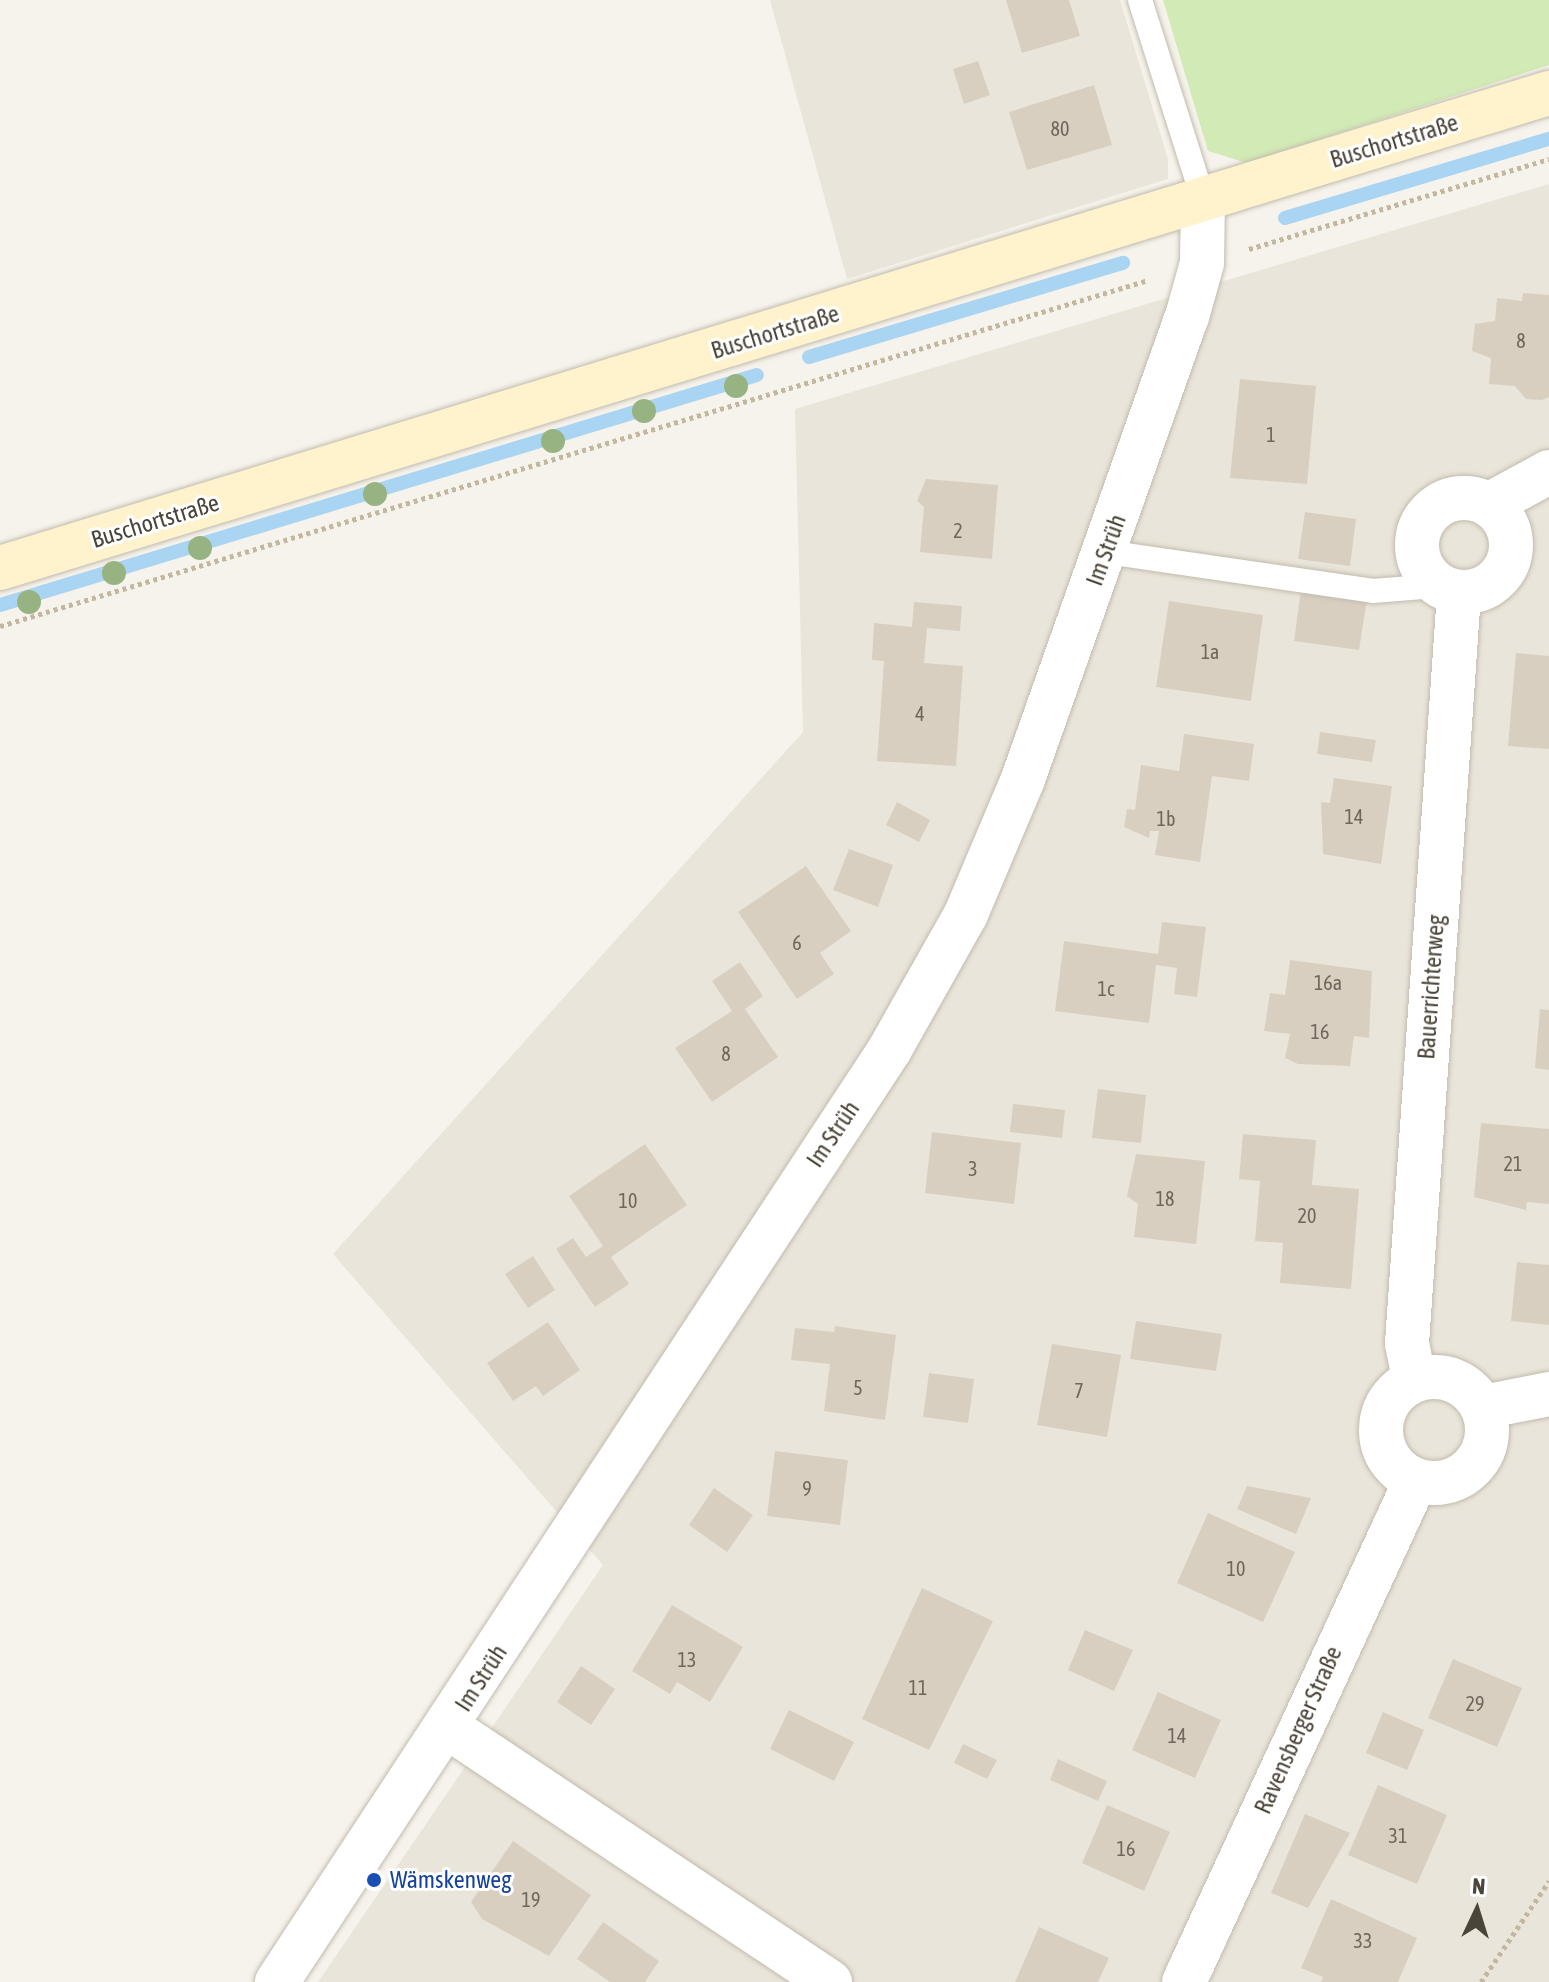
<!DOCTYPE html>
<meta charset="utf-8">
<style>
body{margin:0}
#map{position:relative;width:1549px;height:1982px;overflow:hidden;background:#f6f3ec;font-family:"Asap Condensed",sans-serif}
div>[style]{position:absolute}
.residential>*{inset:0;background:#eae5da}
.green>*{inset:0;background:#d2eab5}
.stream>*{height:14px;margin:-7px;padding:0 7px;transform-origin:7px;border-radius:7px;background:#a9d4f2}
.building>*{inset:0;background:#d8cfc1}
.path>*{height:5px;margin-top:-2.5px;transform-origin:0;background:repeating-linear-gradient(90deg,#c4b79f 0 4px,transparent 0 8px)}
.roads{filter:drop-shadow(0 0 2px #c2bbae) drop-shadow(0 0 2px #c2bbae)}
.service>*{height:24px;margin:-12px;padding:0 12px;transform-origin:12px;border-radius:12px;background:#fff}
.minor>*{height:44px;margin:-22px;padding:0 22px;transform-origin:22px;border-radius:22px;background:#fff}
.minor>.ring{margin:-22px;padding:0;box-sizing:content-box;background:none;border:44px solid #fff;border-radius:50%}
.secondary>*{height:44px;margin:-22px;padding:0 22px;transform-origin:22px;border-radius:22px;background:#fff3cd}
.trees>*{width:24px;height:24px;margin:-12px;border-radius:50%;background:#97b381}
.dots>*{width:22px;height:22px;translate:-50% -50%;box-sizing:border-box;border:4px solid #fff;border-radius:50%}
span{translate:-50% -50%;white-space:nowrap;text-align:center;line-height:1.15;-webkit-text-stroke:6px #fff;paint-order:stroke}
.number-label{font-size:20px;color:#6e675b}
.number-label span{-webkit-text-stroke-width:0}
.street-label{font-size:24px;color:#4b4439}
.transit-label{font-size:24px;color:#164399}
.left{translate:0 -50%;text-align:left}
.north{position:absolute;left:1437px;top:1870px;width:80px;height:80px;-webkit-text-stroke:6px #fff;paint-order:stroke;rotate:4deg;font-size:22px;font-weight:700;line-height:32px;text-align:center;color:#4b4439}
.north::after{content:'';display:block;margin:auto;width:28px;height:36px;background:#4b4439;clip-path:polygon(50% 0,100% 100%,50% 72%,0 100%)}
</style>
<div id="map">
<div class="residential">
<div style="clip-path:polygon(770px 0,1120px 0,1168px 159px,1168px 179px,847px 279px)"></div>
<div style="clip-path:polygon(1549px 184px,1549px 1982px,318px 1982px,603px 1565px,333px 1254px,803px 732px,795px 409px)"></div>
</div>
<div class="green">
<div style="clip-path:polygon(1163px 0,1549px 0,1549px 65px,1247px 163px,1208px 151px)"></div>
</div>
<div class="stream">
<div style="left:1285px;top:218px;width:276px;rotate:-16.7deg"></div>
<div style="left:809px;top:357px;width:328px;rotate:-16.7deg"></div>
<div style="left:0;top:605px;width:791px;rotate:-16.9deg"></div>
</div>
<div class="building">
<div style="clip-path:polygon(1006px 0,1069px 0,1080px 36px,1022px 53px)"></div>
<div style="clip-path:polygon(978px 61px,990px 95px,964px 104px,953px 69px)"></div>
<div style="clip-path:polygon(1094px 85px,1112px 145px,1027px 170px,1009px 112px)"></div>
<div style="clip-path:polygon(1523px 293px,1549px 295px,1549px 397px,1542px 400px,1526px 399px,1515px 386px,1489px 384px,1491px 358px,1472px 351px,1475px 324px,1495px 321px,1497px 298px,1522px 301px)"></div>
<div style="clip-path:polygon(1240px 379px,1316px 386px,1307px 484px,1230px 478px)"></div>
<div style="clip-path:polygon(926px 479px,998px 485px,992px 559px,920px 552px,924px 507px,917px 501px)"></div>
<div style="clip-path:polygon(1305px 512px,1356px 519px,1350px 566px,1298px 559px)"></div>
<div style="clip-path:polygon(1301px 590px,1367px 599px,1359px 650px,1294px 641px)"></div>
<div style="clip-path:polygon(1169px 601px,1263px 615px,1251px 701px,1156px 687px)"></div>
<div style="clip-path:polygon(914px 602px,962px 606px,960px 631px,927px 628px,924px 663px,963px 666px,956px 766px,877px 761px,884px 661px,872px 660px,874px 623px,912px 627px)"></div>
<div style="clip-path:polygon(1516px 653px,1549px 656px,1549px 749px,1508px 746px)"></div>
<div style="clip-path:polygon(1320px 732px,1376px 740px,1372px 762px,1317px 754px)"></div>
<div style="clip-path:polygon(1184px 734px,1254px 744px,1249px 781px,1212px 776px,1200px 862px,1155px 855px,1159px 831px,1150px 831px,1149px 838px,1124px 827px,1127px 809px,1135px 810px,1141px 765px,1179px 771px)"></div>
<div style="clip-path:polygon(1334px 778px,1392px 786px,1381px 864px,1323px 854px,1321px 802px,1330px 803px)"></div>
<div style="clip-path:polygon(897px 802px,930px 820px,919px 842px,886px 825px)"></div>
<div style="clip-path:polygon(849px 849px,893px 865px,878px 907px,833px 890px)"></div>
<div style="clip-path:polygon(806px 866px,851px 931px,820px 953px,834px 974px,797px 999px,738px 912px)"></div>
<div style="clip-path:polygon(1162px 922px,1206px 927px,1197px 997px,1174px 994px,1177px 968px,1156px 965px,1149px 1023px,1055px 1011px,1064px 941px,1158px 954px)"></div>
<div style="clip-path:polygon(1290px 960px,1372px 971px,1369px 1038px,1354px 1036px,1350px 1066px,1298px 1064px,1285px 1058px,1290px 1034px,1264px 1031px,1270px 993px,1285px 995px)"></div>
<div style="clip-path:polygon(740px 962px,763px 996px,745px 1009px,778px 1057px,712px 1102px,675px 1048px,732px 1011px,712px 981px)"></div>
<div style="clip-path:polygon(1540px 1009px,1549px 1010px,1549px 1070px,1535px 1068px)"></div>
<div style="clip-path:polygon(1098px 1089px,1146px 1095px,1141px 1143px,1092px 1138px)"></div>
<div style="clip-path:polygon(1013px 1104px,1065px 1110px,1062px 1138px,1010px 1132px)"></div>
<div style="clip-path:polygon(1481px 1123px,1549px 1129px,1549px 1204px,1527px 1202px,1526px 1210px,1474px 1197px)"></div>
<div style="clip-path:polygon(932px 1132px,1021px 1143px,1014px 1204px,925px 1193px)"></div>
<div style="clip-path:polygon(1243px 1134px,1316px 1140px,1312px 1185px,1359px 1189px,1351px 1289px,1280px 1283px,1283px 1243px,1255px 1241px,1260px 1181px,1239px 1179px)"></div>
<div style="clip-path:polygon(645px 1144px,687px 1205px,611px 1257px,629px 1284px,595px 1307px,556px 1249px,573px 1238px,586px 1257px,603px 1246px,569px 1196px)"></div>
<div style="clip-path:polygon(1136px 1154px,1205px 1161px,1196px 1244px,1134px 1237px,1138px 1204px,1127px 1196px)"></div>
<div style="clip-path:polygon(533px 1256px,555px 1290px,528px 1308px,505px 1274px)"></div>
<div style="clip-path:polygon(1517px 1262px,1549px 1265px,1549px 1325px,1511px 1321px)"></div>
<div style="clip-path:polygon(1136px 1321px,1222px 1334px,1216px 1371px,1130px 1359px)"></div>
<div style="clip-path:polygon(548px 1322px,580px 1370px,543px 1396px,536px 1386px,513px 1401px,487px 1363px)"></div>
<div style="clip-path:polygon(835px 1326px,896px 1335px,885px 1420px,824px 1411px,830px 1364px,791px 1360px,795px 1328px,834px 1332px)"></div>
<div style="clip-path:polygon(1052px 1344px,1121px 1355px,1107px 1437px,1037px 1425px)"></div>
<div style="clip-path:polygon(929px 1373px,974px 1379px,968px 1423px,923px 1417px)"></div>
<div style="clip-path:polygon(775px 1451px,848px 1460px,840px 1525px,767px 1516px)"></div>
<div style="clip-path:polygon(1247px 1486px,1311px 1498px,1296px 1534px,1237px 1509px)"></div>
<div style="clip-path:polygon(714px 1488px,753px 1515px,727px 1552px,689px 1525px)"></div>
<div style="clip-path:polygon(1208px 1513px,1295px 1552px,1263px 1622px,1177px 1583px)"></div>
<div style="clip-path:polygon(922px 1588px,993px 1621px,929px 1750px,862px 1719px)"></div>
<div style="clip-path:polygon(672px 1605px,743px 1647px,710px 1702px,677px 1682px,670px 1694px,632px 1671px)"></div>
<div style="clip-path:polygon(1085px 1630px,1133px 1650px,1114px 1691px,1068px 1670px)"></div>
<div style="clip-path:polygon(1453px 1659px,1522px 1688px,1497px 1747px,1428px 1718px)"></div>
<div style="clip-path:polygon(581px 1666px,615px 1689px,591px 1725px,557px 1702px)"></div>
<div style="clip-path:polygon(1158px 1692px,1221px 1720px,1195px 1778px,1132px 1750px)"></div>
<div style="clip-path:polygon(789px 1710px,854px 1742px,834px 1781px,770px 1749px)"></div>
<div style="clip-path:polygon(1383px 1712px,1424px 1730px,1407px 1770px,1366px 1753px)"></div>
<div style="clip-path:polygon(963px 1744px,997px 1760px,987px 1779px,954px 1763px)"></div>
<div style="clip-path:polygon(1058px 1759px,1107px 1781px,1098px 1801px,1050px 1780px)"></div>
<div style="clip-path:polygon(1378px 1785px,1447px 1815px,1417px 1884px,1348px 1855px)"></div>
<div style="clip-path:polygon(1107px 1805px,1170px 1832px,1144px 1891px,1082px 1863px)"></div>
<div style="clip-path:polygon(1305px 1814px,1350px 1833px,1308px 1908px,1271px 1893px)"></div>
<div style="clip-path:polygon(513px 1841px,591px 1895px,549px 1956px,482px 1919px,471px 1902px)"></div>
<div style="clip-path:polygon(1331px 1899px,1417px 1938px,1398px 1982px,1321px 1982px,1323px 1977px,1301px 1968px)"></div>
<div style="clip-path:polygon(603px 1922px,659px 1961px,645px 1982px,610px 1982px,577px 1959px)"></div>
<div style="clip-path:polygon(1039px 1927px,1109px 1958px,1098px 1982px,1015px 1982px)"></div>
</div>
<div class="path">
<div style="left:1249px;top:249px;width:313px;rotate:-16.7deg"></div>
<div style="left:0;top:626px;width:1199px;rotate:-16.77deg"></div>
<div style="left:1481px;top:1982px;width:122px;rotate:-56deg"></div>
</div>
<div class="roads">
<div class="service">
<div style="left:1140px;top:0;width:209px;rotate:72.4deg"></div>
<div style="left:1106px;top:552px;width:270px;rotate:8.3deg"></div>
<div style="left:1373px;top:591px;width:62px;rotate:-4.6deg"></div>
</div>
<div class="minor">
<div class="ring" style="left:1417px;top:498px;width:50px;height:50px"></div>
<div style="left:1490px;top:504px;width:67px;rotate:-28.5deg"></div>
<div class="ring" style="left:1381px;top:1377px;width:62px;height:62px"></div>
<div style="left:1414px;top:1379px;width:37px;rotate:-101deg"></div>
<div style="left:1407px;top:1343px;width:751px;rotate:-86.03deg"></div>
<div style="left:1483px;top:1407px;width:67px;rotate:-11.1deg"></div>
<div style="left:449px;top:1728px;width:458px;rotate:33.7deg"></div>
<div style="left:277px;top:1982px;width:1116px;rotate:-56.69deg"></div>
<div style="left:890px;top:1049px;width:155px;rotate:-60.6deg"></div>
<div style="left:966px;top:914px;width:147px;rotate:-67.1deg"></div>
<div style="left:1023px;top:779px;width:490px;rotate:-70.5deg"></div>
<div style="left:1187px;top:317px;width:56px;rotate:-74.5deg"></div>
<div style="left:1202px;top:263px;width:64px;rotate:-89.1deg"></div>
<div style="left:1184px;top:1982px;width:553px;rotate:-65.2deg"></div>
</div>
<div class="secondary">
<div style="left:0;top:568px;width:1620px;rotate:-17.05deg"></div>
</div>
</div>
<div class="trees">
<div style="left:736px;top:386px"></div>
<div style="left:644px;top:411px"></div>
<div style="left:553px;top:441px"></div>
<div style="left:375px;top:494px"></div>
<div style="left:200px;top:548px"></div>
<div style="left:114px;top:573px"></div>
<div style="left:29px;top:602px"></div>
</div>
<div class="dots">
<div style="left:374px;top:1880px;background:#1a4fb4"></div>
</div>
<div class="number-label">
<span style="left:1060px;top:128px">80</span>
<span style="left:1521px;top:340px">8</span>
<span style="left:1271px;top:434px">1</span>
<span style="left:958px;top:530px">2</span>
<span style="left:1210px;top:651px">1a</span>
<span style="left:920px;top:713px">4</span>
<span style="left:1354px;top:816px">14</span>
<span style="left:1166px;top:818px">1b</span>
<span style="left:797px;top:942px">6</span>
<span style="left:1328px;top:982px">16a</span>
<span style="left:1106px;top:988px">1c</span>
<span style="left:1320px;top:1031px">16</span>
<span style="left:726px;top:1053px">8</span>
<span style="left:1513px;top:1163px">21</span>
<span style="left:973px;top:1168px">3</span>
<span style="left:1165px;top:1198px">18</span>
<span style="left:628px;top:1200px">10</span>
<span style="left:1307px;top:1215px">20</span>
<span style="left:858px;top:1387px">5</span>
<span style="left:1079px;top:1390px">7</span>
<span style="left:807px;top:1488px">9</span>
<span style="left:1236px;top:1568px">10</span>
<span style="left:687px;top:1659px">13</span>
<span style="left:918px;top:1687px">11</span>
<span style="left:1475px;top:1703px">29</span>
<span style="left:1177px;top:1735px">14</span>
<span style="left:1398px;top:1835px">31</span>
<span style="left:1126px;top:1848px">16</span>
<span style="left:531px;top:1899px">19</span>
<span style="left:1363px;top:1940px">33</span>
</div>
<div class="street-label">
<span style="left:1394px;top:141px;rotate:-17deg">Buschortstraße</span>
<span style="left:775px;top:332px;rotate:-17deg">Buschortstraße</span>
<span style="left:155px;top:521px;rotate:-17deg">Buschortstraße</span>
<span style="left:1106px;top:550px;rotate:-70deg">Im Strüh</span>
<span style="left:1431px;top:987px;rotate:-86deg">Bauerrichterweg</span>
<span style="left:833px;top:1134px;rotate:-56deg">Im Strüh</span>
<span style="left:481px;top:1678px;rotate:-57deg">Im Strüh</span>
<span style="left:1298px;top:1730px;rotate:-66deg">Ravensberger Straße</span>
</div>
<div class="transit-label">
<span class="left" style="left:390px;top:1880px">Wämskenweg</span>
</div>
<div class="north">N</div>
</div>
